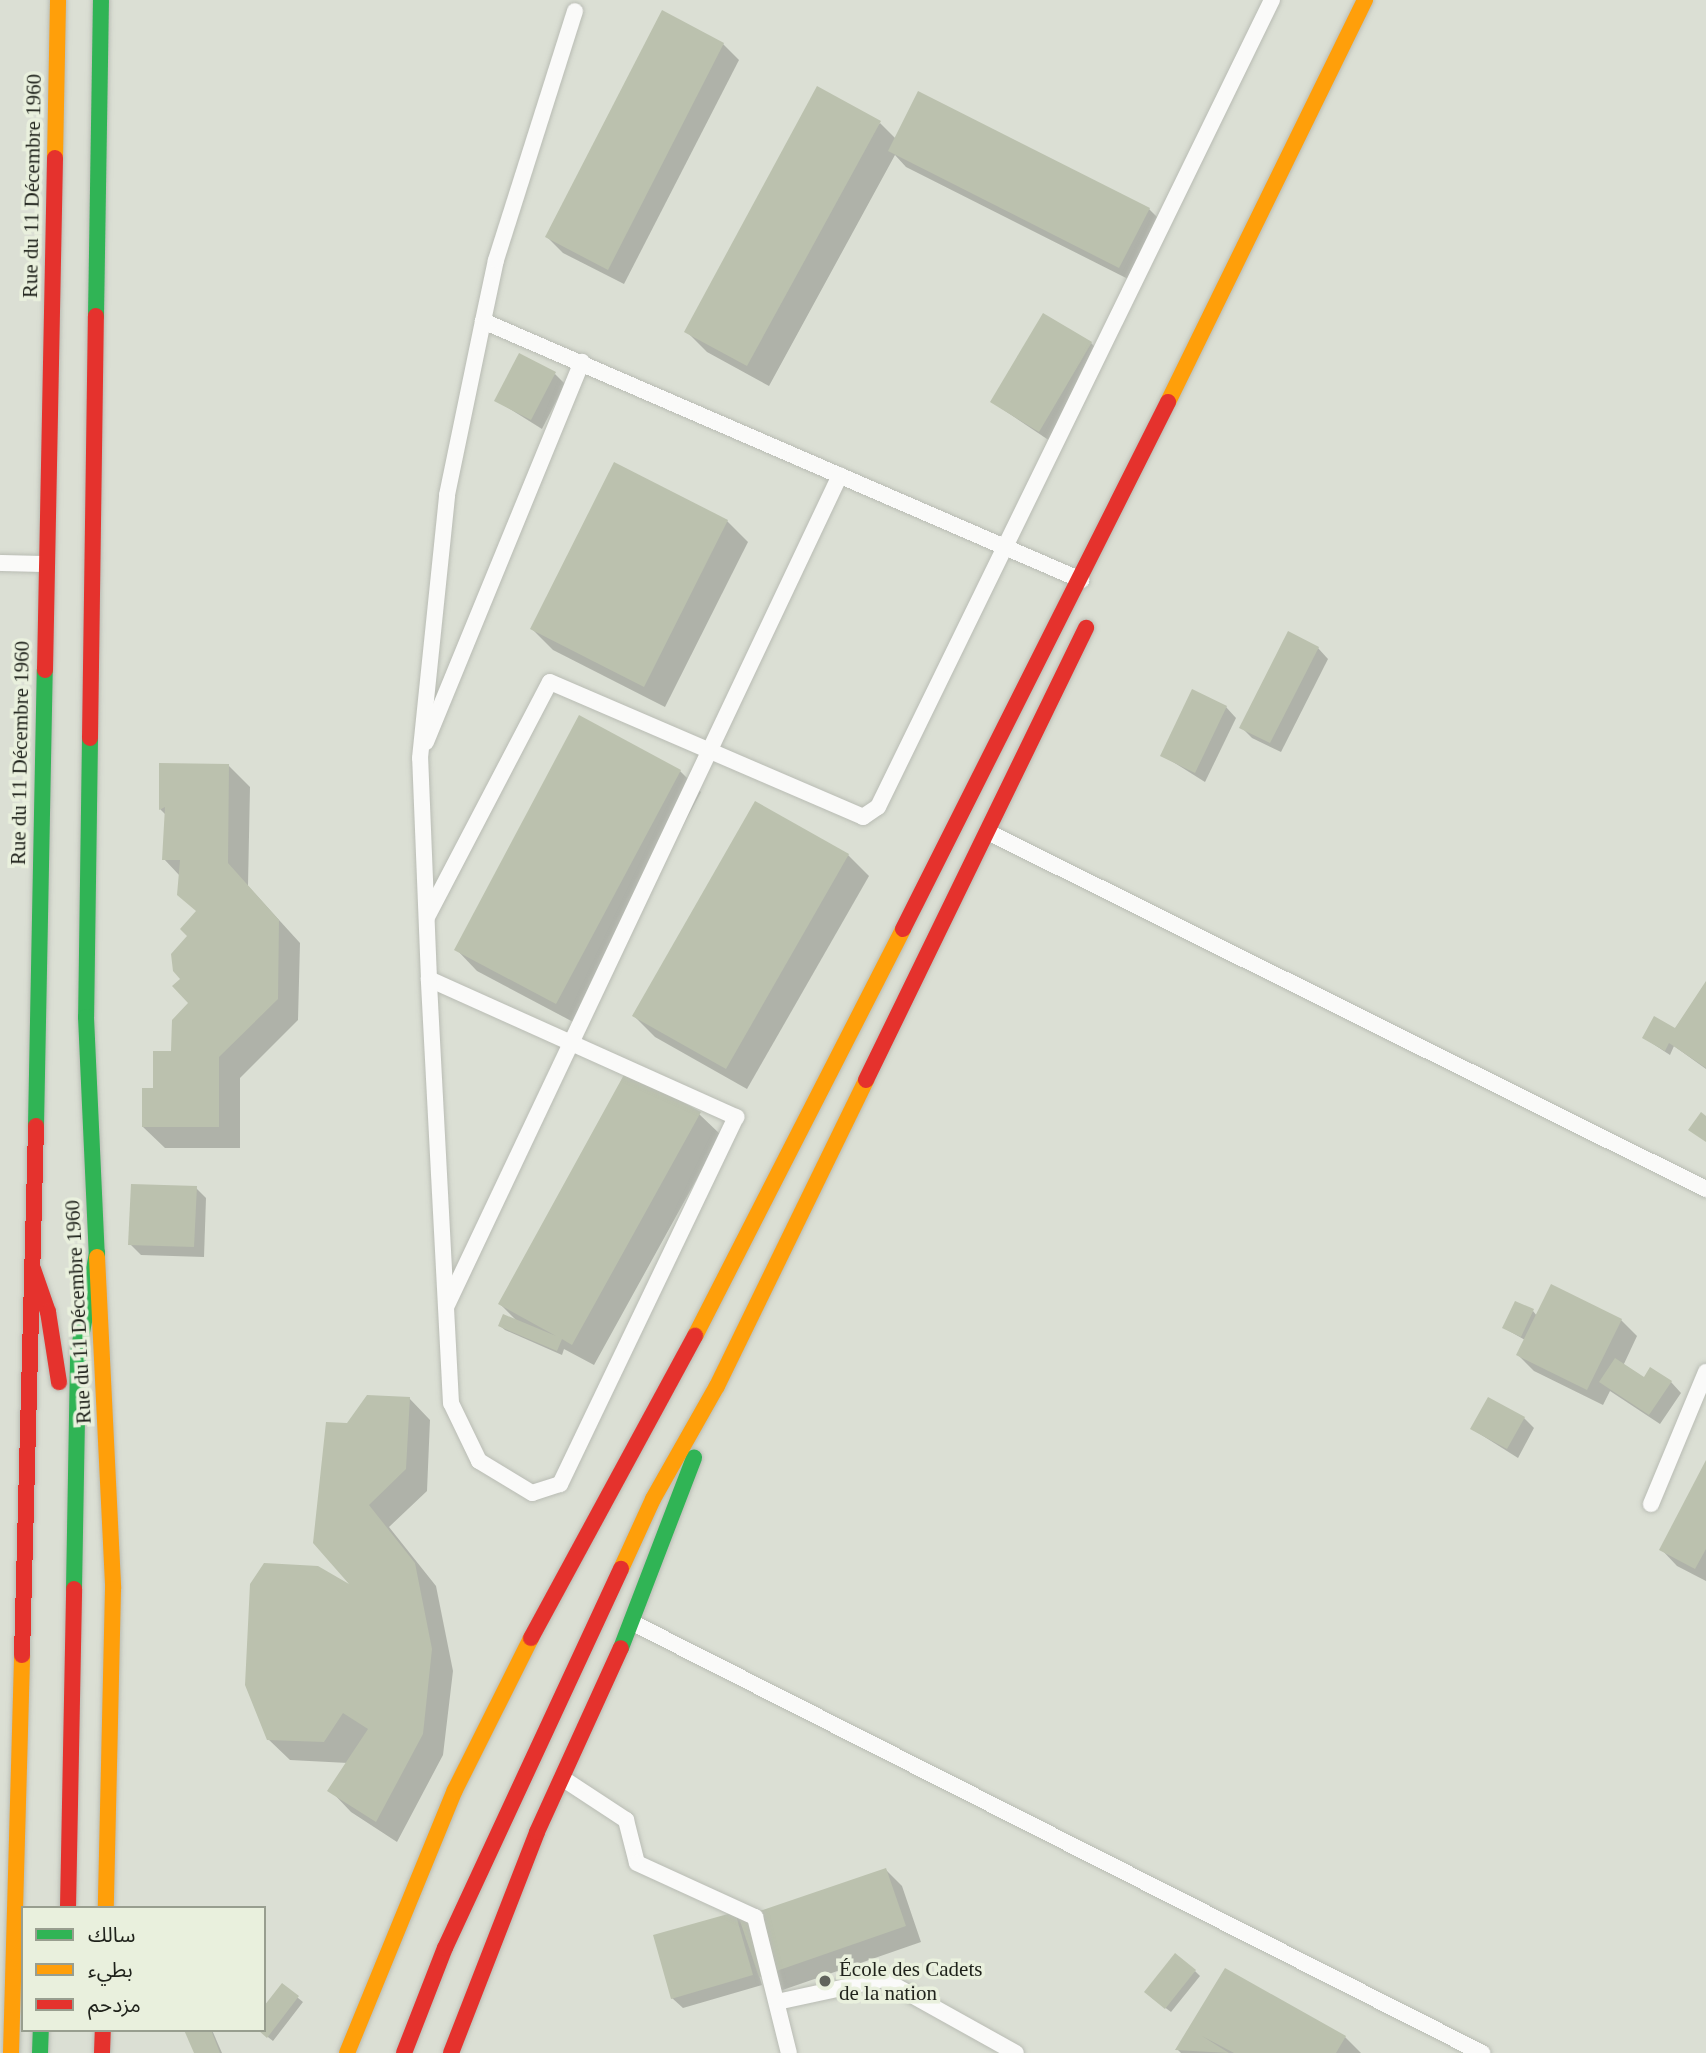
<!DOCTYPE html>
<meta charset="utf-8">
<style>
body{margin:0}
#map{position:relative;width:1706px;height:2053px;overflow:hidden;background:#dbdfd4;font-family:"Times New Roman","Noto Sans Arabic",serif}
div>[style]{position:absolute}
.shadow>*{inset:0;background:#0003}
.building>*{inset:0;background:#bbc1ae}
.roads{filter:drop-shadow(0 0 2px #b9bcb4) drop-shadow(0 0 2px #b9bcb4)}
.lane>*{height:16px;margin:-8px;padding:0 8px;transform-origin:8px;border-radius:8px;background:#fafaf9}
.fast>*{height:16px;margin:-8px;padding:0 8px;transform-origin:8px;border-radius:8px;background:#30b455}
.slow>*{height:16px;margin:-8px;padding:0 8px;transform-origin:8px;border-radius:8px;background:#ff9f0a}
.jam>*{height:16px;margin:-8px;padding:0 8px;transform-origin:8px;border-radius:8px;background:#e5322d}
.dots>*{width:19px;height:19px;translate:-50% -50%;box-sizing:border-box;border:4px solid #e9f0dd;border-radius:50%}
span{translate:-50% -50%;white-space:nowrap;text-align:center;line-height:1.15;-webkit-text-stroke:7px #e9f0dd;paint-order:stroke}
.street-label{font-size:21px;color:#1f221b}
.poi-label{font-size:21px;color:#1f221b}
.left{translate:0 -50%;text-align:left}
.legend{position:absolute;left:21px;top:1906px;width:245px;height:126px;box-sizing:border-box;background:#e9f0dd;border:2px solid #989e8f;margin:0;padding:9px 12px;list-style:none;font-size:21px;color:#1f221b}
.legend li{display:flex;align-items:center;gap:14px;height:35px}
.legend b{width:35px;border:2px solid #989e8f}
</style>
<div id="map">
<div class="shadow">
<div style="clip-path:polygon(723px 44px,739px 60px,624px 284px,563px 253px,547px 237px)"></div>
<div style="clip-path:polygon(880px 123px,896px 139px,1149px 209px,1165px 225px,1136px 283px,906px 167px,895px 155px,769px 386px,707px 352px,686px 331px)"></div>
<div style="clip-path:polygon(1091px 343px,1102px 354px,1050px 441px,992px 402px)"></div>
<div style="clip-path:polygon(555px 374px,565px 384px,542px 429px,497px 401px)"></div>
<div style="clip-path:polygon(727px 521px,748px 542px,665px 707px,553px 650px,532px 629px)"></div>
<div style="clip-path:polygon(1318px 648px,1328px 659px,1281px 752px,1252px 738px,1241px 727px)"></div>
<div style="clip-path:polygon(1226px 707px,1236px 718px,1205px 782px,1162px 755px)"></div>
<div style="clip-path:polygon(229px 766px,250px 787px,248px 886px,300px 943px,298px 1020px,240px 1078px,240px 1148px,165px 1148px,143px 1127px,191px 1003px,182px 979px,197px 912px,180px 876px,164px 859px,166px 815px,160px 809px)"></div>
<div style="clip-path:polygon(680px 771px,701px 792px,577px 1024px,477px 971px,456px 949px)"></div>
<div style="clip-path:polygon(848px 855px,869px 876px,747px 1089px,655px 1037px,634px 1016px)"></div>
<div style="clip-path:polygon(1706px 984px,1706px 1069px,1674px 1046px,1670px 1055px,1644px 1038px,1674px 1030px)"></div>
<div style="clip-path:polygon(699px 1114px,721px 1135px,594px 1365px,564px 1349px,562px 1355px,505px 1330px,500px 1326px,519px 1323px,500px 1304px)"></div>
<div style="clip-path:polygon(196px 1188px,206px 1198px,204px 1257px,141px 1255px,130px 1244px)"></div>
<div style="clip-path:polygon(1533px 1311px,1537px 1316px,1621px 1320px,1637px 1336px,1623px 1366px,1644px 1380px,1671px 1382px,1681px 1393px,1660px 1424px,1610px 1391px,1603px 1405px,1534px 1371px,1518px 1355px,1525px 1340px,1504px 1328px)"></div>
<div style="clip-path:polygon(409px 1398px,430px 1420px,427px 1491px,389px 1527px,436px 1586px,453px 1671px,443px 1755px,397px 1842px,351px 1812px,330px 1790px,348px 1763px,290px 1760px,268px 1739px,355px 1590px,348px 1425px)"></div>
<div style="clip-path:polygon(1524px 1418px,1534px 1428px,1518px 1458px,1472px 1429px)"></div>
<div style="clip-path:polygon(1706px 1464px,1706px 1581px,1677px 1566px,1661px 1549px)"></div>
<div style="clip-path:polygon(886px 1870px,902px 1886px,921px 1942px,777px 1992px,759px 1975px,762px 1985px,683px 2008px,672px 1998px,735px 1914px,740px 1920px)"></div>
<div style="clip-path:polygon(1195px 1971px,1200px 1976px,1171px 2012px,1151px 1997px)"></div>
<div style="clip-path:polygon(282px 1985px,303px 2002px,273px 2041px,259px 2030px,264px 2030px)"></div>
<div style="clip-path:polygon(186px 2030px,212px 2030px,222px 2053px,195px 2053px)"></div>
<div style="clip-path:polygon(1189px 2030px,1345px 2037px,1361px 2053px,1181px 2053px,1177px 2049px)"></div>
</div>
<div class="building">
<div style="clip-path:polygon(662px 10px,724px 43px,608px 270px,545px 237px)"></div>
<div style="clip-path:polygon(817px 86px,881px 121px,747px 366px,684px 332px)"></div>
<div style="clip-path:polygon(918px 91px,1150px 208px,1119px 268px,888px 151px)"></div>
<div style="clip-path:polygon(1043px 313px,1092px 342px,1039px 432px,990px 402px)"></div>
<div style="clip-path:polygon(519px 353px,556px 372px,531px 420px,494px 401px)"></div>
<div style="clip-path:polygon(614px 462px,728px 520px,644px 687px,530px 629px)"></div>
<div style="clip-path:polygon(1288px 631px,1319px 647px,1270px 743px,1239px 728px)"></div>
<div style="clip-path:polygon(1192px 689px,1227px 706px,1195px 773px,1160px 756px)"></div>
<div style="clip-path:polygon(579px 715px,681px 770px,556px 1004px,454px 950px)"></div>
<div style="clip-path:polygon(159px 763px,229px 764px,228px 863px,279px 920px,278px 999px,219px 1057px,219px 1127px,142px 1127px,142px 1088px,153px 1088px,153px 1051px,171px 1051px,172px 1020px,188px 1003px,172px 986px,180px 979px,173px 971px,171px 954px,187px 936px,180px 929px,196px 911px,177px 895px,180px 860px,162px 860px,165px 807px,159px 810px)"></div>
<div style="clip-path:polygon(755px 801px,849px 854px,726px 1069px,632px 1016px)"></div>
<div style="clip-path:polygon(1706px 981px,1706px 1068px,1669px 1043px,1665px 1051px,1642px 1038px,1654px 1016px,1675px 1028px)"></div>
<div style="clip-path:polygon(626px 1071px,701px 1112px,572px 1345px,562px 1339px,557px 1351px,498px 1326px,503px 1314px,556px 1336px,498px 1304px)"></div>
<div style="clip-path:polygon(1701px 1112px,1706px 1116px,1706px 1142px,1688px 1130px)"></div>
<div style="clip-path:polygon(131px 1184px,197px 1186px,194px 1247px,128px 1245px)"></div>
<div style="clip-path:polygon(1551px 1284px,1622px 1319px,1587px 1390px,1516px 1355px)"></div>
<div style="clip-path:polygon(1515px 1301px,1534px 1309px,1521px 1337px,1502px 1328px)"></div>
<div style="clip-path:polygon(1615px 1358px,1644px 1377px,1650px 1367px,1672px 1381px,1649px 1415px,1599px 1382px)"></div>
<div style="clip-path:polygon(367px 1395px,410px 1397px,406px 1469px,369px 1505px,415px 1563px,432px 1649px,423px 1734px,376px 1822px,327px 1791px,368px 1729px,343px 1713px,324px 1742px,267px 1740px,245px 1685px,250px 1584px,264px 1563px,318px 1566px,349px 1584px,313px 1543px,326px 1422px,347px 1423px)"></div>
<div style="clip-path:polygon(1488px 1397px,1525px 1417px,1507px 1449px,1470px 1429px)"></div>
<div style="clip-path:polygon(1706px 1460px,1706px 1549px,1695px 1569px,1659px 1550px)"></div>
<div style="clip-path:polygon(886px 1868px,906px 1926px,759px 1977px,739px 1918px)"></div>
<div style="clip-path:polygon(735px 1912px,753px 1975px,671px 1999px,653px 1935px)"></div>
<div style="clip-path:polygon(1175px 1953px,1196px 1970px,1165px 2009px,1144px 1992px)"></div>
<div style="clip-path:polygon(1225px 1968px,1346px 2036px,1336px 2053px,1234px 2053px,1202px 2036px,1229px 2053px,1175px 2050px)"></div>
<div style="clip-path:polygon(282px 1983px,299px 1996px,267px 2038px,258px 2030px,264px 2030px,264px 2006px)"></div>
<div style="clip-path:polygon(184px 2030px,211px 2030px,220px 2053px,194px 2053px)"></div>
</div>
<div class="roads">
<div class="lane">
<div style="left:483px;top:321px;width:652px;rotate:23.42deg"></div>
<div style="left:0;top:563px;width:45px;rotate:1.3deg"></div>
<div style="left:426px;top:742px;width:411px;rotate:-67.7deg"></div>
<div style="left:988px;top:832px;width:802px;rotate:26.44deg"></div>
<div style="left:427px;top:917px;width:265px;rotate:-62.4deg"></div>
<div style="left:550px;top:682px;width:341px;rotate:23.3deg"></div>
<div style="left:863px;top:817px;width:18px;rotate:-34deg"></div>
<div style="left:878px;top:807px;width:898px;rotate:-63.98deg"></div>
<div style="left:429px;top:979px;width:337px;rotate:24.2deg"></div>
<div style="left:736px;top:1117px;width:407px;rotate:115.6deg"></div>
<div style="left:560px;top:1484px;width:29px;rotate:162deg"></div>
<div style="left:532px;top:1493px;width:62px;rotate:-148.9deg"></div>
<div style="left:479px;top:1461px;width:64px;rotate:-115.8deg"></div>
<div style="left:451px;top:1403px;width:425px;rotate:-93deg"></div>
<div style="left:429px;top:979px;width:221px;rotate:-92.3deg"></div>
<div style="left:420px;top:758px;width:264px;rotate:-84.1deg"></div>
<div style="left:447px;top:495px;width:178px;rotate:-78.3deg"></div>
<div style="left:483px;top:321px;width:62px;rotate:-78deg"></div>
<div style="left:496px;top:260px;width:261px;rotate:-72.4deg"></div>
<div style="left:447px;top:1305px;width:918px;rotate:-64.66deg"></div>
<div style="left:1651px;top:1504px;width:143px;rotate:-67.4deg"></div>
<div style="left:633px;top:1623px;width:952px;rotate:26.86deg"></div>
<div style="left:562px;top:1778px;width:77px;rotate:33.3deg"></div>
<div style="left:626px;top:1820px;width:44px;rotate:75.7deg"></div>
<div style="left:637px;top:1863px;width:130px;rotate:24.6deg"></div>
<div style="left:755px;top:1917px;width:140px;rotate:76deg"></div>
<div style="left:777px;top:2002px;width:108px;rotate:-12.2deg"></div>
<div style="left:883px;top:1979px;width:152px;rotate:29.1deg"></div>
</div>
<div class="fast">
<div style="left:96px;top:316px;width:316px;rotate:-89.1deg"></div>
<div style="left:90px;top:738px;width:279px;rotate:90.8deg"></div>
<div style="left:86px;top:1017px;width:240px;rotate:87.4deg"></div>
<div style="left:36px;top:1126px;width:456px;rotate:-88.9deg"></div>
<div style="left:74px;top:1589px;width:236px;rotate:-89deg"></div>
<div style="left:78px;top:1353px;width:102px;rotate:-79.2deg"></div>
<div style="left:621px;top:1648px;width:204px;rotate:-69deg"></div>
<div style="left:40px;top:2053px;width:23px;rotate:-88deg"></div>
</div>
<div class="slow">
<div style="left:55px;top:158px;width:158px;rotate:-88.9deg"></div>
<div style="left:1168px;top:402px;width:448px;rotate:-63.9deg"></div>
<div style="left:97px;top:1257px;width:332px;rotate:87.2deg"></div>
<div style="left:113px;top:1589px;width:319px;rotate:91.3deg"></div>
<div style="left:695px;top:1336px;width:457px;rotate:-62.9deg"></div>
<div style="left:621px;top:1569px;width:77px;rotate:-65.4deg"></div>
<div style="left:653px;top:1499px;width:130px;rotate:-60.5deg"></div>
<div style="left:717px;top:1386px;width:340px;rotate:-64deg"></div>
<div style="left:11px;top:2053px;width:398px;rotate:-88.4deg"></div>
<div style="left:347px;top:2053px;width:284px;rotate:-67.7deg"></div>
<div style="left:455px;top:1790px;width:170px;rotate:-63.4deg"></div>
</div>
<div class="jam">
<div style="left:45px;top:670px;width:512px;rotate:-88.88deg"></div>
<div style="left:90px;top:738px;width:422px;rotate:-89.2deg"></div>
<div style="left:903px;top:929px;width:590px;rotate:-63.3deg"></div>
<div style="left:866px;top:1080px;width:503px;rotate:-64.05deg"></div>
<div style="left:33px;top:1269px;width:46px;rotate:70.8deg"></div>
<div style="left:48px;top:1312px;width:71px;rotate:81.1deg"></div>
<div style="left:531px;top:1638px;width:344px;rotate:-61.5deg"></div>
<div style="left:22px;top:1655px;width:529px;rotate:-88.48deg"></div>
<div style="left:68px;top:1908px;width:319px;rotate:-88.9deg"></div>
<div style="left:102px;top:2053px;width:23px;rotate:-88deg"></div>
<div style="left:404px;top:2053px;width:113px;rotate:-68.7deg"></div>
<div style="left:445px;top:1948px;width:418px;rotate:-65.1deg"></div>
<div style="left:451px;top:2053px;width:237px;rotate:-68.7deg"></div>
<div style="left:537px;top:1832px;width:202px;rotate:-65.5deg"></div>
</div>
</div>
<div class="dots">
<div style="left:825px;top:1981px;background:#61645c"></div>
</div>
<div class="street-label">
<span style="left:32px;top:186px;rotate:-89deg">Rue du 11 Décembre 1960</span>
<span style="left:20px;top:753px;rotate:-89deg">Rue du 11 Décembre 1960</span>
<span style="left:78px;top:1312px;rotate:-93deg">Rue du 11 Décembre 1960</span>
</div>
<div class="poi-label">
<span class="left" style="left:839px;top:1981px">École des Cadets<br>de la nation</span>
</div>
<ul class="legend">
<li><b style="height:9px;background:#30b455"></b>سالك</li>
<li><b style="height:9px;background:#ff9f0a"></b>بطيء</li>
<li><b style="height:9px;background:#e5322d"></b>مزدحم</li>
</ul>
</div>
